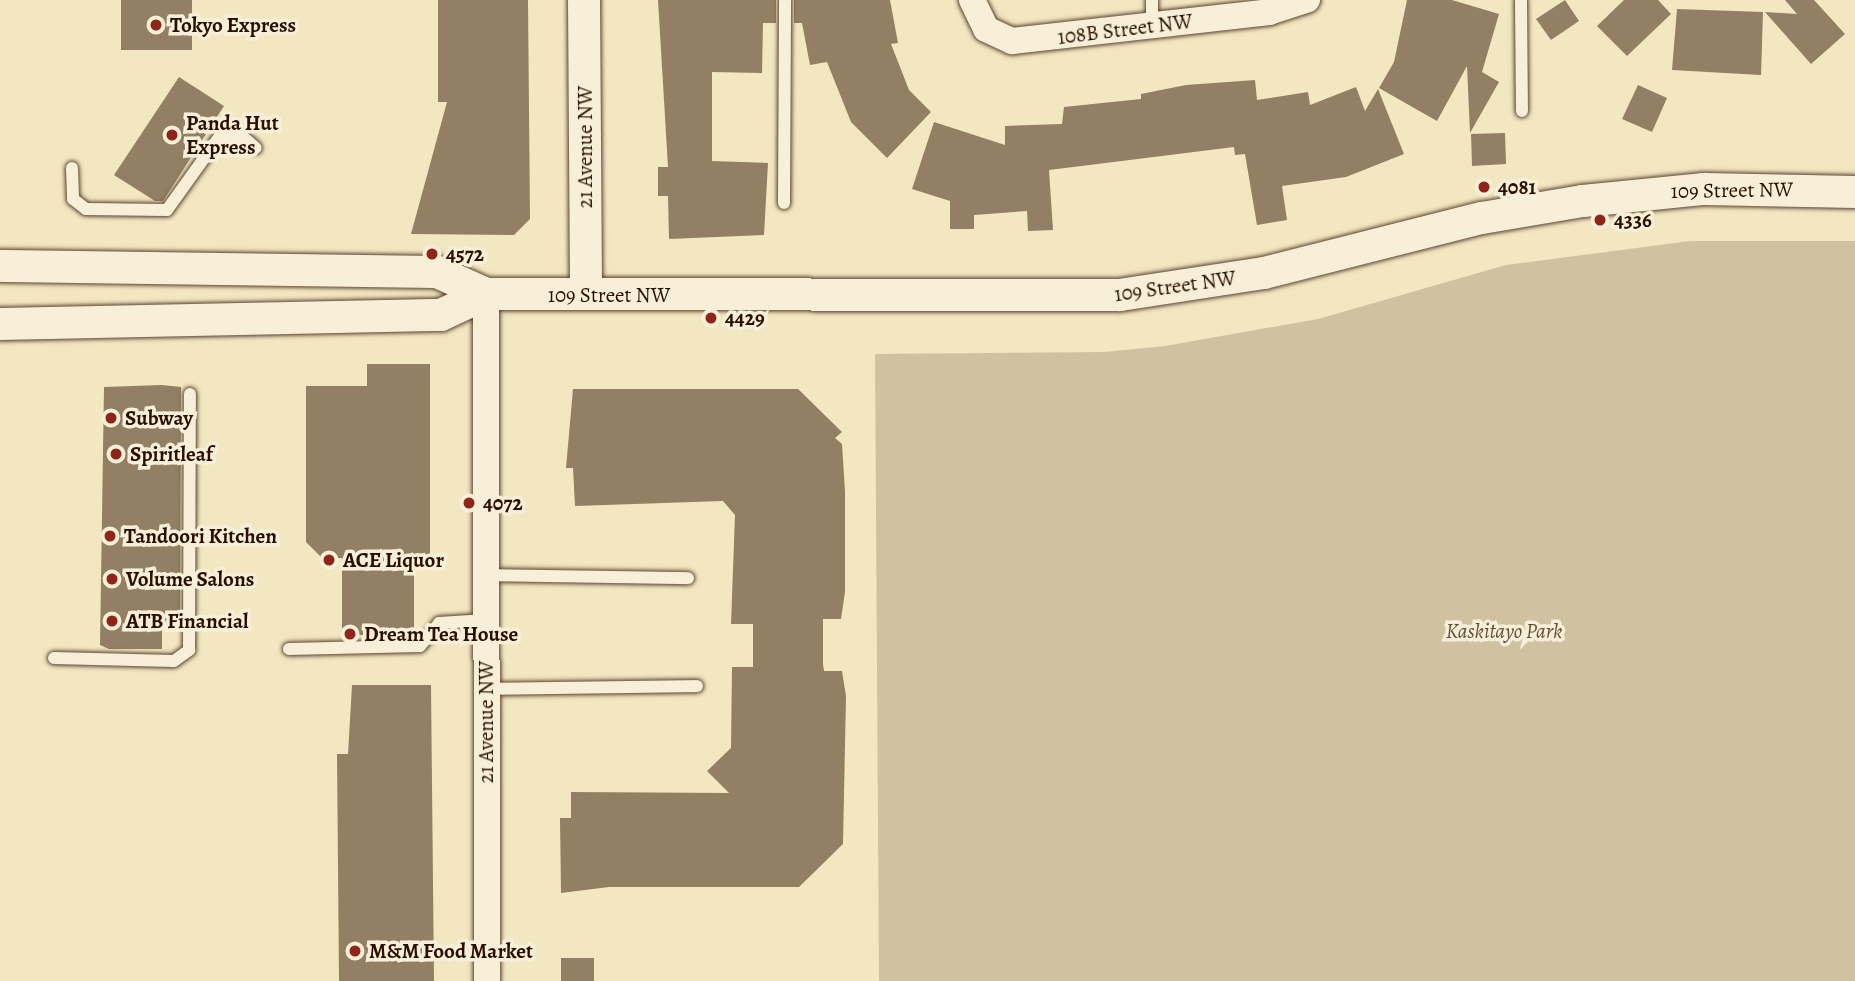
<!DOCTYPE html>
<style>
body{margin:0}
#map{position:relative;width:1855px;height:981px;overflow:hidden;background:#f2e7c1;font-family:Alegreya,serif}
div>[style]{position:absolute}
.green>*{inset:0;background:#d0c2a0}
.building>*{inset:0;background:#927f64}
.roads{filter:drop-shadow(0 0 2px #5c4530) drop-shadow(0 0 2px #5c4530)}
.service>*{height:12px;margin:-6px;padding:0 6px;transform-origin:6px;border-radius:6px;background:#f7efd7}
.minor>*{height:26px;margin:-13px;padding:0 13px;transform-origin:13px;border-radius:13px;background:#f7efd7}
.tertiary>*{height:32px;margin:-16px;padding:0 16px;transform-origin:16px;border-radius:16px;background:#f7efd7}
.dots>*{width:19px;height:19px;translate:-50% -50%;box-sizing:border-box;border:4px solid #f7efd7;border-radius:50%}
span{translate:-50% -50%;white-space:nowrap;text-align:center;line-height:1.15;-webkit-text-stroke:7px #f7efd7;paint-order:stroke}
.poi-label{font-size:21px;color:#2a0f00;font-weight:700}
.left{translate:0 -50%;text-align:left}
.street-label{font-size:21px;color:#2a0f00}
.park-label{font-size:21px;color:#644e38;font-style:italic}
</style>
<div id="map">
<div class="green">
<div style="clip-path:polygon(1690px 241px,1855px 241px,1855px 981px,879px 981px,875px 354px,1104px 352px,1165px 346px,1318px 319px,1506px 265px)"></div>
</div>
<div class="building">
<div style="clip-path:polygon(121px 0,192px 0,192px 50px,121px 50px)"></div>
<div style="clip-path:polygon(438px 0,528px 0,530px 219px,514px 235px,411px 234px,447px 102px,438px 102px)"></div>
<div style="clip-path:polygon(658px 0,776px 0,776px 23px,763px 23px,762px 73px,712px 72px,712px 161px,768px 163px,764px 235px,669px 239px,668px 196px,658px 196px,658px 167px,668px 167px)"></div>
<div style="clip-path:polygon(794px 0,890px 0,898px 43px,891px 44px,909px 90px,931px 112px,887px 158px,851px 122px,827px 62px,810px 65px,802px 23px,794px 23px)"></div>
<div style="clip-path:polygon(1407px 0,1452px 0,1499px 14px,1482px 72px,1499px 82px,1470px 133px,1467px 66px,1437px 121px,1379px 88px,1394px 62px)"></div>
<div style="clip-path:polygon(1565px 0,1579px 21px,1551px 40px,1536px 19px)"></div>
<div style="clip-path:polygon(1624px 0,1658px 0,1671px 14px,1627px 56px,1597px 26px)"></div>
<div style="clip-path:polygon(1785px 0,1814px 0,1845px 34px,1811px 64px,1765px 12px,1797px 14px)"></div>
<div style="clip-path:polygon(1677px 9px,1763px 12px,1761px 75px,1672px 70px)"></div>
<div style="clip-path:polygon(179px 77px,224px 106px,163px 201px,155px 201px,114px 175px)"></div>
<div style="clip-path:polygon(1255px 80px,1257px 100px,1308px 92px,1310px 105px,1356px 87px,1365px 111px,1378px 89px,1404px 154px,1346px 177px,1282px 186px,1287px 220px,1257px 225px,1245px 154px,1235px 155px,1234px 147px,1049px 170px,1053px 230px,1028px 231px,1027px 211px,974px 215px,974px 229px,950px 229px,950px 201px,912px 189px,934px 122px,1005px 145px,1005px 126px,1062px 124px,1064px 107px,1141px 99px,1141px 94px,1186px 85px)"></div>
<div style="clip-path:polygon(1638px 85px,1667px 98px,1652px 132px,1622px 119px)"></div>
<div style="clip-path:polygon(1505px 133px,1506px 164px,1472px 166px,1471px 134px)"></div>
<div style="clip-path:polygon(367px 364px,430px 364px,430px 555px,414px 555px,414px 635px,342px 635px,342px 558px,322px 558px,306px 542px,306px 386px,367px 386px)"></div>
<div style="clip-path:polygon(162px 385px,181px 387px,180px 624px,162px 624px,162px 649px,109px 649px,100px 645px,104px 387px)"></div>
<div style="clip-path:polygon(573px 389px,798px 389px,842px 432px,835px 438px,842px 444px,845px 491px,845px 592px,841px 619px,823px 619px,823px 664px,824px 671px,842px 671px,846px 696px,843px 844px,799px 887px,609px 887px,561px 893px,560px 818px,571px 818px,571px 792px,729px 793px,707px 771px,731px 748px,732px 667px,753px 667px,753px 624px,731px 624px,735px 515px,723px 501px,575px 506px,573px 468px,566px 468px)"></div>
<div style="clip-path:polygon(352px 685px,431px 685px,434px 981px,339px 981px,337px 754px,348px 754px)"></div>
<div style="clip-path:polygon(561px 958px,594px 958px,594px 981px,561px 981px)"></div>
</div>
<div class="roads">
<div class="service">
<div style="left:1152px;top:0;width:26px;rotate:90deg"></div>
<div style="left:1521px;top:0;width:111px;rotate:89.5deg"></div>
<div style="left:72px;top:168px;width:31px;rotate:88deg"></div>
<div style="left:73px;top:199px;width:16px;rotate:38deg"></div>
<div style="left:86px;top:209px;width:81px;rotate:0.7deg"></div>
<div style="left:167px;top:210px;width:91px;rotate:-54.4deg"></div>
<div style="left:220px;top:136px;width:22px"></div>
<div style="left:242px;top:136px;width:18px;rotate:41deg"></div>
<div style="left:784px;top:203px;width:203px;rotate:-89.7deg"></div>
<div style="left:486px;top:575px;width:202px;rotate:0.9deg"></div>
<div style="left:289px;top:649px;width:131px;rotate:-1.3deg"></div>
<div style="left:420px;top:646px;width:30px;rotate:-50deg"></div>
<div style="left:439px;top:623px;width:47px;rotate:-3.7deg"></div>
<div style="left:54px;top:658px;width:120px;rotate:1.4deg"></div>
<div style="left:174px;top:661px;width:19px;rotate:-36deg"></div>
<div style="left:189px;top:650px;width:256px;rotate:-89.8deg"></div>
<div style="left:486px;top:689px;width:211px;rotate:-0.8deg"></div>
</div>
<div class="minor">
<div style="left:972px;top:0;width:32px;rotate:64deg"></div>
<div style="left:986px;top:29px;width:29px;rotate:25deg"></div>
<div style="left:1012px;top:41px;width:259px;rotate:-6.4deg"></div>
<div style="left:1269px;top:12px;width:40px;rotate:-18deg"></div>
<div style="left:486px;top:294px;width:687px;rotate:89.92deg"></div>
</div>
<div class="tertiary">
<div style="left:584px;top:0;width:294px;rotate:89.6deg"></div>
<div style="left:0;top:266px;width:437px;rotate:0.8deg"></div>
<div style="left:437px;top:272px;width:54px;rotate:24.2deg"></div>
<div style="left:486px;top:294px;width:634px;rotate:0.09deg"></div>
<div style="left:1120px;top:295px;width:146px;rotate:-8.7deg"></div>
<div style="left:1264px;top:273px;width:225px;rotate:-14.2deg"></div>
<div style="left:1482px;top:218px;width:102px;rotate:-9.6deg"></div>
<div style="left:1583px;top:201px;width:122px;rotate:-5.7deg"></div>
<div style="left:1704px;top:189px;width:151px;rotate:1.1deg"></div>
<div style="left:0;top:324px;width:441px;rotate:-1.2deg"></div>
<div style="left:441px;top:315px;width:50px;rotate:-25deg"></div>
</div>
</div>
<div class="dots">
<div style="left:156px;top:25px;background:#8f2418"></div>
<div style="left:172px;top:135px;background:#8f2418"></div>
<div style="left:1484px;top:187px;background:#8f2418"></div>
<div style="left:1600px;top:220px;background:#8f2418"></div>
<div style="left:432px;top:254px;background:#8f2418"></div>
<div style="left:711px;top:318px;background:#8f2418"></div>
<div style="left:111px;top:418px;background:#8f2418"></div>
<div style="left:116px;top:454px;background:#8f2418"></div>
<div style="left:469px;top:503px;background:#8f2418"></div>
<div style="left:110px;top:536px;background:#8f2418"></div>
<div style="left:329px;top:560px;background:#8f2418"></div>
<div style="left:112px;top:579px;background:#8f2418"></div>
<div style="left:112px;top:621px;background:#8f2418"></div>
<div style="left:350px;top:634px;background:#8f2418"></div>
<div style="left:355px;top:951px;background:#8f2418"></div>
</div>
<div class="poi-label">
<span class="left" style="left:170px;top:25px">Tokyo Express</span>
<span class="left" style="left:186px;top:135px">Panda Hut<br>Express</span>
<span class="left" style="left:1498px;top:187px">4081</span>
<span class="left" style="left:1614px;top:220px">4336</span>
<span class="left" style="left:446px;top:254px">4572</span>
<span class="left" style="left:725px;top:318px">4429</span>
<span class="left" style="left:125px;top:418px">Subway</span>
<span class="left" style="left:130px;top:454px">Spiritleaf</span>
<span class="left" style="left:483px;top:503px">4072</span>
<span class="left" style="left:124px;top:536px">Tandoori Kitchen</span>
<span class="left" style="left:343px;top:560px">ACE Liquor</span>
<span class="left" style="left:126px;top:579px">Volume Salons</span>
<span class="left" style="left:126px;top:621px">ATB Financial</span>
<span class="left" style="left:364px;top:634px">Dream Tea House</span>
<span class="left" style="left:369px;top:951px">M&amp;M Food Market</span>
</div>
<div class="street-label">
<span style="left:1125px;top:29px;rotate:-7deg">108B Street NW</span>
<span style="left:585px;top:147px;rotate:-90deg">21 Avenue NW</span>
<span style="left:1732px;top:190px;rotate:-1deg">109 Street NW</span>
<span style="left:1175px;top:286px;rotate:-8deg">109 Street NW</span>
<span style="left:609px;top:295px">109 Street NW</span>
<span style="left:486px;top:722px;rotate:-90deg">21 Avenue NW</span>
</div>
<div class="park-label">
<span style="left:1504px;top:631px">Kaskitayo Park</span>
</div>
</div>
